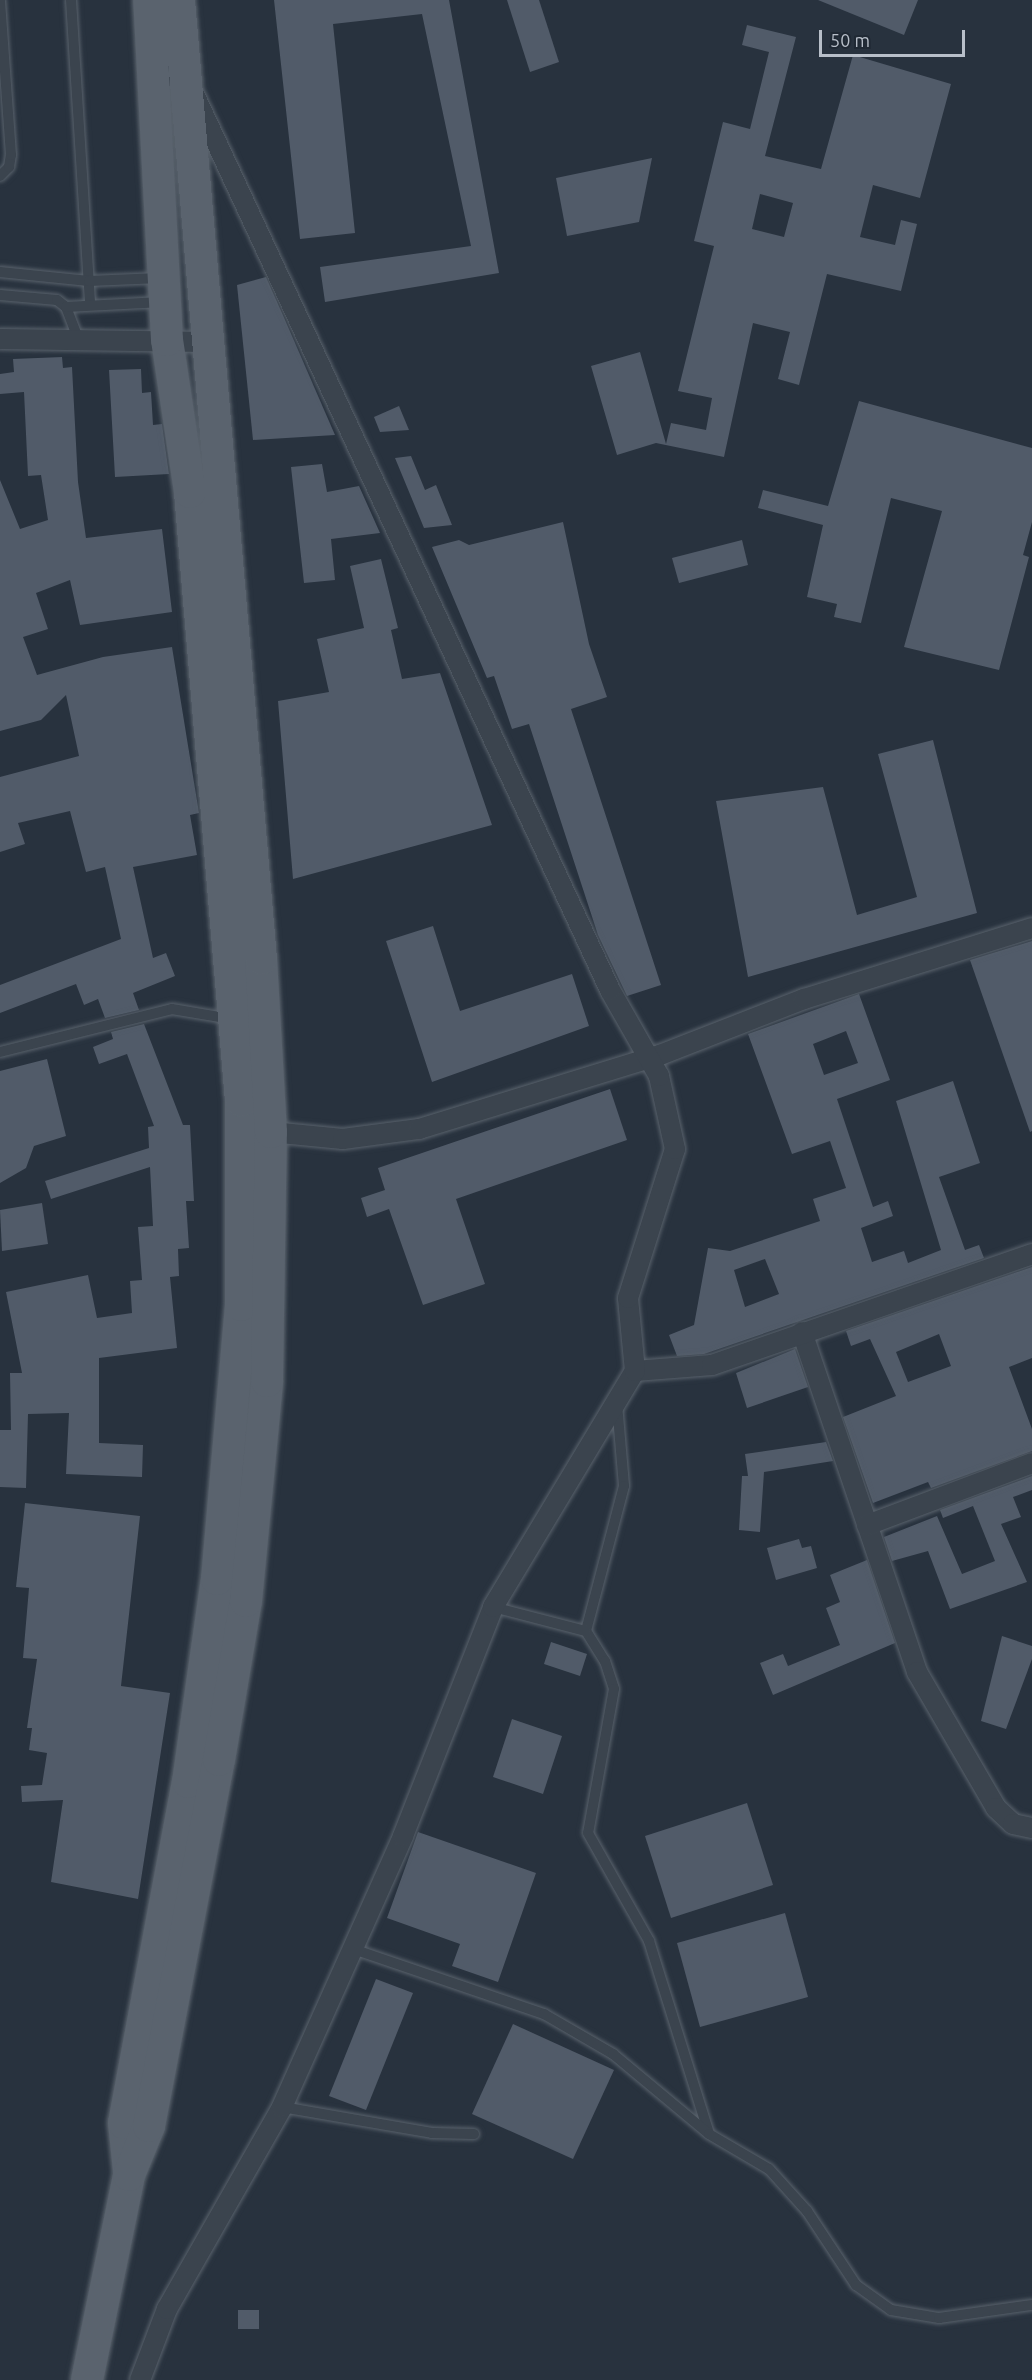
<!DOCTYPE html>
<style>
body{margin:0}
#map{position:relative;width:1032px;height:2380px;overflow:hidden;background:#28323e;font-family:Ubuntu,sans-serif}
div>[style]{position:absolute}
.building>*{inset:0;background:#515b69}
.roads{filter:drop-shadow(0 0 2px #59626c) drop-shadow(0 0 2px #59626c)}
.lane>*{height:10px;margin:-5px;padding:0 5px;transform-origin:5px;border-radius:5px;background:#3b444e}
.street>*{height:20px;margin:-10px;padding:0 10px;transform-origin:10px;border-radius:10px;background:#3b444e}
.primary>*{height:32px;margin:-16px;padding:0 16px;transform-origin:16px;border-radius:16px;background:#5a636e}
span{translate:-50% -50%;white-space:nowrap;text-align:center;line-height:1.15;-webkit-text-stroke:4.5px #202934;paint-order:stroke}
.scale{position:absolute;left:819px;top:30px;width:146px;height:27px;box-sizing:border-box;border:3px solid #b8bfc9;border-top:0;padding-left:8px;font-size:18px;line-height:21px;white-space:nowrap;color:#b8bfc9;-webkit-text-stroke:4px #202934;paint-order:stroke}
</style>
<div id="map">
<div class="building">
<div style="clip-path:polygon(274px 0,449px 0,499px 273px,325px 302px,320px 267px,471px 246px,422px 14px,333px 24px,355px 233px,300px 239px)"></div>
<div style="clip-path:polygon(507px 0,539px 0,559px 62px,530px 72px)"></div>
<div style="clip-path:polygon(818px 0,918px 0,904px 35px)"></div>
<div style="clip-path:polygon(evenodd,747px 25px,796px 37px,765px 156px,821px 169px,853px 55px,951px 84px,920px 198px,873px 185px,860px 237px,895px 245px,901px 220px,917px 224px,901px 291px,827px 274px,799px 385px,778px 379px,790px 332px,753px 323px,724px 457px,656px 443px,617px 455px,591px 366px,640px 352px,666px 444px,671px 423px,706px 430px,712px 398px,678px 391px,714px 246px,694px 241px,723px 122px,750px 129px,769px 52px,742px 45px,747px 25px,760px 194px,793px 203px,784px 237px,752px 229px,760px 194px)"></div>
<div style="clip-path:polygon(652px 158px,639px 222px,567px 236px,556px 178px)"></div>
<div style="clip-path:polygon(266px 277px,282px 313px,335px 435px,253px 440px,237px 285px)"></div>
<div style="clip-path:polygon(62px 357px,63px 368px,72px 367px,78px 482px,86px 538px,162px 529px,172px 612px,80px 625px,70px 580px,36px 593px,48px 629px,23px 637px,37px 675px,103px 657px,172px 647px,199px 813px,190px 815px,197px 855px,133px 867px,153px 958px,166px 953px,175px 976px,133px 993px,139px 1010px,105px 1018px,98px 999px,84px 1005px,76px 984px,0 1013px,0 985px,121px 939px,105px 867px,86px 872px,70px 811px,18px 823px,25px 844px,0 852px,0 777px,79px 756px,66px 695px,41px 720px,0 731px,0 480px,20px 529px,48px 520px,41px 475px,28px 476px,24px 392px,0 394px,0 374px,14px 372px,13px 359px)"></div>
<div style="clip-path:polygon(141px 369px,142px 393px,151px 392px,153px 425px,162px 424px,169px 474px,115px 477px,109px 370px)"></div>
<div style="clip-path:polygon(859px 401px,1032px 448px,1032px 522px,1023px 555px,1029px 557px,999px 670px,904px 647px,942px 511px,891px 498px,861px 623px,834px 617px,837px 604px,807px 597px,823px 525px,758px 508px,763px 490px,828px 506px)"></div>
<div style="clip-path:polygon(399px 406px,409px 430px,380px 432px,374px 417px)"></div>
<div style="clip-path:polygon(411px 456px,425px 490px,436px 485px,452px 525px,424px 528px,395px 458px)"></div>
<div style="clip-path:polygon(322px 464px,327px 492px,359px 486px,380px 533px,331px 539px,335px 580px,304px 583px,291px 467px)"></div>
<div style="clip-path:polygon(563px 522px,589px 644px,607px 697px,571px 709px,661px 985px,627px 996px,598px 935px,529px 724px,512px 729px,494px 676px,487px 678px,432px 547px,459px 540px,469px 545px)"></div>
<div style="clip-path:polygon(742px 540px,748px 565px,679px 583px,672px 558px)"></div>
<div style="clip-path:polygon(381px 559px,398px 628px,391px 630px,402px 679px,440px 673px,492px 825px,293px 879px,278px 701px,329px 692px,317px 639px,364px 628px,350px 566px)"></div>
<div style="clip-path:polygon(933px 740px,977px 913px,748px 977px,716px 801px,823px 787px,857px 915px,917px 897px,878px 754px)"></div>
<div style="clip-path:polygon(433px 926px,460px 1011px,572px 974px,589px 1026px,432px 1082px,386px 941px)"></div>
<div style="clip-path:polygon(1032px 941px,1032px 1131px,1030px 1132px,970px 960px)"></div>
<div style="clip-path:polygon(evenodd,859px 994px,890px 1080px,837px 1099px,873px 1207px,888px 1201px,893px 1216px,861px 1228px,872px 1262px,904px 1251px,908px 1263px,941px 1250px,896px 1101px,953px 1081px,980px 1163px,939px 1177px,965px 1250px,979px 1245px,984px 1258px,704px 1354px,677px 1356px,669px 1335px,694px 1325px,708px 1248px,730px 1251px,820px 1221px,813px 1199px,846px 1188px,830px 1141px,792px 1154px,748px 1034px,859px 994px,846px 1031px,858px 1063px,824px 1075px,813px 1044px,846px 1031px,859px 994px,765px 1259px,779px 1294px,745px 1307px,734px 1270px,765px 1259px)"></div>
<div style="clip-path:polygon(144px 1024px,183px 1125px,190px 1125px,194px 1201px,186px 1201px,189px 1248px,178px 1249px,179px 1276px,170px 1277px,177px 1348px,99px 1358px,99px 1443px,143px 1445px,142px 1477px,66px 1474px,69px 1413px,28px 1414px,26px 1488px,0 1487px,0 1430px,11px 1430px,10px 1373px,22px 1373px,6px 1292px,88px 1275px,97px 1318px,132px 1313px,130px 1281px,142px 1280px,138px 1227px,153px 1226px,150px 1167px,51px 1199px,45px 1181px,149px 1148px,148px 1127px,154px 1126px,127px 1054px,99px 1064px,93px 1047px,113px 1039px,111px 1032px)"></div>
<div style="clip-path:polygon(47px 1059px,66px 1136px,34px 1146px,26px 1168px,0 1183px,0 1071px)"></div>
<div style="clip-path:polygon(610px 1089px,627px 1140px,456px 1199px,485px 1284px,423px 1305px,389px 1209px,367px 1217px,361px 1198px,385px 1190px,378px 1168px)"></div>
<div style="clip-path:polygon(42px 1203px,48px 1244px,2px 1251px,0 1210px)"></div>
<div style="clip-path:polygon(evenodd,1032px 1267px,1032px 1358px,1009px 1367px,1032px 1429px,1032px 1451px,931px 1488px,928px 1482px,873px 1503px,843px 1417px,896px 1396px,870px 1339px,851px 1346px,846px 1331px,1032px 1267px,939px 1334px,951px 1366px,908px 1382px,896px 1352px,939px 1334px)"></div>
<div style="clip-path:polygon(795px 1349px,808px 1387px,747px 1408px,736px 1373px)"></div>
<div style="clip-path:polygon(826px 1442px,833px 1461px,764px 1472px,760px 1532px,739px 1530px,742px 1476px,748px 1476px,745px 1454px)"></div>
<div style="clip-path:polygon(1032px 1476px,1032px 1490px,1013px 1497px,1021px 1517px,1001px 1524px,1027px 1582px,950px 1609px,928px 1551px,892px 1561px,884px 1537px,937px 1516px,962px 1574px,995px 1561px,973px 1506px,943px 1518px,940px 1510px)"></div>
<div style="clip-path:polygon(25px 1503px,140px 1516px,121px 1686px,170px 1693px,138px 1899px,51px 1882px,63px 1800px,22px 1802px,21px 1786px,42px 1785px,47px 1753px,29px 1750px,32px 1728px,27px 1728px,37px 1659px,23px 1658px,29px 1588px,16px 1587px)"></div>
<div style="clip-path:polygon(799px 1539px,802px 1548px,811px 1546px,817px 1568px,776px 1580px,767px 1548px)"></div>
<div style="clip-path:polygon(867px 1560px,895px 1643px,773px 1695px,760px 1663px,783px 1654px,788px 1666px,840px 1645px,826px 1608px,840px 1602px,830px 1575px)"></div>
<div style="clip-path:polygon(1002px 1636px,1032px 1646px,1032px 1659px,1006px 1729px,981px 1721px)"></div>
<div style="clip-path:polygon(551px 1642px,587px 1654px,580px 1676px,544px 1664px)"></div>
<div style="clip-path:polygon(512px 1719px,562px 1736px,543px 1794px,493px 1777px)"></div>
<div style="clip-path:polygon(747px 1803px,773px 1885px,671px 1918px,645px 1836px)"></div>
<div style="clip-path:polygon(418px 1832px,536px 1873px,498px 1982px,452px 1966px,460px 1944px,387px 1918px)"></div>
<div style="clip-path:polygon(785px 1913px,808px 1997px,700px 2027px,677px 1943px)"></div>
<div style="clip-path:polygon(376px 1979px,413px 1993px,366px 2110px,329px 2096px)"></div>
<div style="clip-path:polygon(513px 2024px,614px 2070px,573px 2159px,472px 2114px)"></div>
<div style="clip-path:polygon(238px 2310px,259px 2310px,259px 2329px,238px 2329px)"></div>
</div>
<div class="roads">
<div class="lane">
<div style="left:71px;top:0;width:305px;rotate:86.4deg"></div>
<div style="left:0;top:176px;width:13px;rotate:-45deg"></div>
<div style="left:9px;top:167px;width:12px;rotate:-81deg"></div>
<div style="left:11px;top:155px;width:155px;rotate:-94.1deg"></div>
<div style="left:0;top:272px;width:89px;rotate:5.8deg"></div>
<div style="left:89px;top:281px;width:71px;rotate:-2.4deg"></div>
<div style="left:0;top:295px;width:57px;rotate:5deg"></div>
<div style="left:57px;top:300px;width:11px;rotate:38deg"></div>
<div style="left:66px;top:307px;width:33px;rotate:69deg"></div>
<div style="left:66px;top:307px;width:96px;rotate:-3deg"></div>
<div style="left:0;top:1052px;width:177px;rotate:-14deg"></div>
<div style="left:172px;top:1009px;width:61px;rotate:9.5deg"></div>
<div style="left:617px;top:1404px;width:82px;rotate:85.1deg"></div>
<div style="left:624px;top:1486px;width:150px;rotate:104.7deg"></div>
<div style="left:586px;top:1631px;width:36px;rotate:58deg"></div>
<div style="left:605px;top:1661px;width:29px;rotate:72deg"></div>
<div style="left:614px;top:1689px;width:146px;rotate:100.2deg"></div>
<div style="left:588px;top:1833px;width:124px;rotate:60.5deg"></div>
<div style="left:649px;top:1941px;width:199px;rotate:72.7deg"></div>
<div style="left:493px;top:1607px;width:96px;rotate:14.5deg"></div>
<div style="left:353px;top:1949px;width:202px;rotate:18.8deg"></div>
<div style="left:544px;top:2014px;width:80px;rotate:30.1deg"></div>
<div style="left:613px;top:2054px;width:125px;rotate:39.8deg"></div>
<div style="left:709px;top:2134px;width:69px;rotate:30.3deg"></div>
<div style="left:769px;top:2169px;width:57px;rotate:47.9deg"></div>
<div style="left:807px;top:2211px;width:89px;rotate:56.5deg"></div>
<div style="left:856px;top:2285px;width:43px;rotate:35.5deg"></div>
<div style="left:891px;top:2310px;width:49px;rotate:9.5deg"></div>
<div style="left:939px;top:2318px;width:94px;rotate:-8deg"></div>
<div style="left:282px;top:2107px;width:152px;rotate:9.8deg"></div>
<div style="left:432px;top:2133px;width:42px;rotate:1.4deg"></div>
</div>
<div class="street">
<div style="left:0;top:339px;width:206px;rotate:0.8deg"></div>
<div style="left:271px;top:1132px;width:72px;rotate:5.6deg"></div>
<div style="left:343px;top:1139px;width:77px;rotate:-7.5deg"></div>
<div style="left:419px;top:1129px;width:252px;rotate:-17.1deg"></div>
<div style="left:660px;top:1055px;width:155px;rotate:-21.3deg"></div>
<div style="left:804px;top:999px;width:239px;rotate:-17.3deg"></div>
<div style="left:802px;top:1332px;width:359px;rotate:71.3deg"></div>
<div style="left:917px;top:1672px;width:157px;rotate:59.8deg"></div>
<div style="left:996px;top:1808px;width:23px;rotate:43deg"></div>
<div style="left:1013px;top:1824px;width:19px;rotate:12deg"></div>
<div style="left:635px;top:1371px;width:77px;rotate:-4.5deg"></div>
<div style="left:712px;top:1365px;width:339px;rotate:-19.1deg"></div>
<div style="left:867px;top:1525px;width:176px;rotate:-20.6deg"></div>
<div style="left:140px;top:2380px;width:76px;rotate:-69.2deg"></div>
<div style="left:167px;top:2309px;width:232px;rotate:-60.3deg"></div>
<div style="left:282px;top:2107px;width:297px;rotate:-65.9deg"></div>
<div style="left:403px;top:1836px;width:246px;rotate:-68.5deg"></div>
<div style="left:493px;top:1607px;width:275px;rotate:-59deg"></div>
<div style="left:635px;top:1371px;width:73px;rotate:-95.5deg"></div>
<div style="left:628px;top:1298px;width:156px;rotate:-72.5deg"></div>
<div style="left:675px;top:1149px;width:75px;rotate:-102.4deg"></div>
<div style="left:659px;top:1076px;width:99px;rotate:-119.7deg"></div>
<div style="left:610px;top:990px;width:1009px;rotate:-114.91deg"></div>
<div style="left:185px;top:75px;width:31px;rotate:176deg"></div>
</div>
<div class="primary">
<div style="left:129px;top:2171px;width:48px;rotate:-95.9deg"></div>
<div style="left:124px;top:2123px;width:347px;rotate:-79.4deg"></div>
<div style="left:188px;top:1782px;width:205px;rotate:-81.9deg"></div>
<div style="left:217px;top:1579px;width:275px;rotate:-85deg"></div>
<div style="left:241px;top:1305px;width:204px;rotate:-90deg"></div>
<div style="left:241px;top:1101px;width:611px;rotate:-94.79deg"></div>
<div style="left:190px;top:492px;width:154px;rotate:-98.6deg"></div>
<div style="left:167px;top:340px;width:340px;rotate:-93deg"></div>
<div style="left:87px;top:2380px;width:209px;rotate:-78.4deg"></div>
<div style="left:129px;top:2175px;width:53px;rotate:-67.8deg"></div>
<div style="left:149px;top:2126px;width:373px;rotate:-79.2deg"></div>
<div style="left:219px;top:1760px;width:161px;rotate:-80.4deg"></div>
<div style="left:246px;top:1601px;width:221px;rotate:-84.5deg"></div>
<div style="left:267px;top:1381px;width:249px;rotate:-89.1deg"></div>
<div style="left:271px;top:1132px;width:173px;rotate:-93.3deg"></div>
<div style="left:261px;top:959px;width:962px;rotate:-94.89deg"></div>
</div>
</div>
<div class="scale">50 m</div>
</div>
